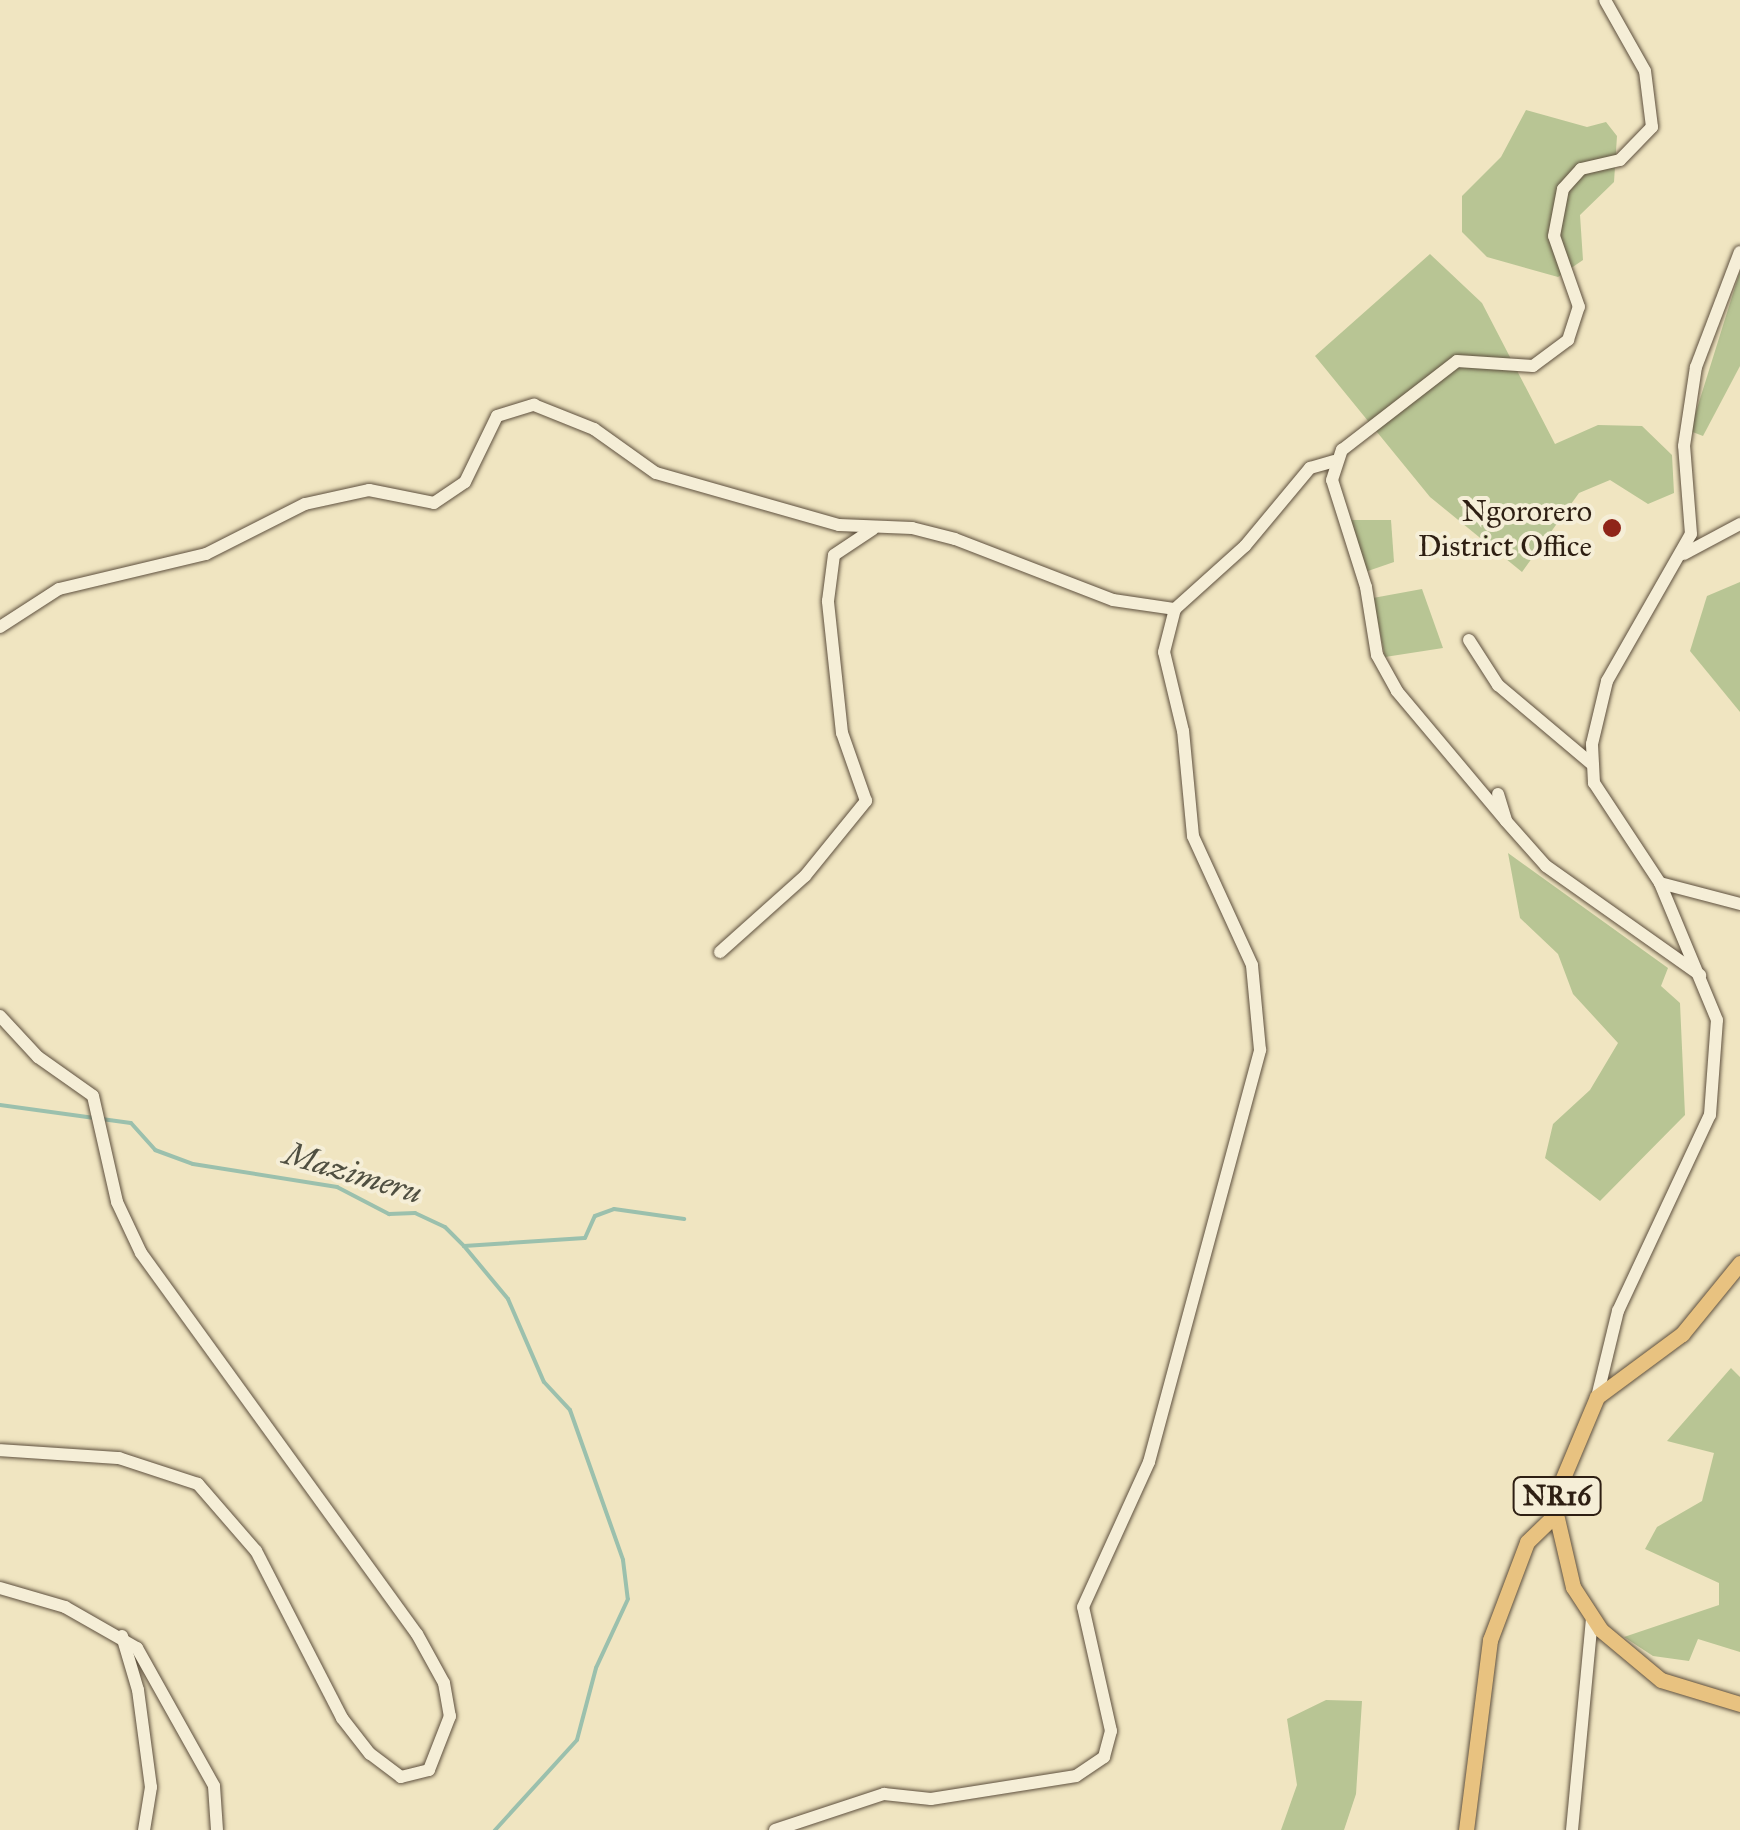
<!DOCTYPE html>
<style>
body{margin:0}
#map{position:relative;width:1740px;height:1830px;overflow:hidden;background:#f0e5c1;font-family:"IM FELL Great Primer",serif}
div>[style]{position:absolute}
.green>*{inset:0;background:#b8c594}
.stream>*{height:4px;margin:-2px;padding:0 2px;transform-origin:2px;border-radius:2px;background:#9bc0ad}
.roads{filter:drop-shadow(0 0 2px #5e503e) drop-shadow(0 0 2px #5e503e)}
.minor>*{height:12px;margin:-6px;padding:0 6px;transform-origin:6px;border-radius:6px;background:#f5eed7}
.major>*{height:15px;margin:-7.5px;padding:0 7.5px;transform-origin:7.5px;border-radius:7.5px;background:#e8c280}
.dots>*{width:28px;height:28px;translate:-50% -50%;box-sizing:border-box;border:5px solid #f5eed7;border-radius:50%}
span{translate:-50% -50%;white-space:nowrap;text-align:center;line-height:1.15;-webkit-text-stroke:8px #f5eed7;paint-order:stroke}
.shield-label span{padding:2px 8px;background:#f5eed7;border:2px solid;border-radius:8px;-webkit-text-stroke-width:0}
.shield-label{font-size:28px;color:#2e1f13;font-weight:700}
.poi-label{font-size:30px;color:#2e1f13}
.right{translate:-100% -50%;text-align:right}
.water-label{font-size:32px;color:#4f4f41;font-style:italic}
</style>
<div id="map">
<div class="green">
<div style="clip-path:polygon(1526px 110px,1587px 127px,1606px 122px,1617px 136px,1614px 182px,1580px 215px,1583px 260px,1558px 277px,1487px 257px,1462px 232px,1462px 196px,1501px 157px)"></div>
<div style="clip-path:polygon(1430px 254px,1482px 303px,1555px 444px,1598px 425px,1642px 426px,1672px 455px,1674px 493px,1648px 504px,1610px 480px,1579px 493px,1522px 572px,1430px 497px,1315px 356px)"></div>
<div style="clip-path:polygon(1740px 271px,1740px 366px,1703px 436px,1690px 431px)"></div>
<div style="clip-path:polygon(1351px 520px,1391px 520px,1394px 562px,1365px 572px)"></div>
<div style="clip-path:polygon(1740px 582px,1740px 712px,1690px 651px,1707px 596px)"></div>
<div style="clip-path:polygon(1422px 589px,1443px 648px,1385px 657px,1373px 598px)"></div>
<div style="clip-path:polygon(1508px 853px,1668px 968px,1661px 986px,1680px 1003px,1685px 1115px,1600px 1201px,1545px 1158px,1553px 1124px,1590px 1090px,1618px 1043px,1573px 994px,1558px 954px,1520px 918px)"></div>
<div style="clip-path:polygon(1731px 1368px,1740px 1377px,1740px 1652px,1698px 1639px,1689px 1661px,1653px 1656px,1624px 1637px,1719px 1605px,1719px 1583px,1645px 1549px,1657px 1527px,1702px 1501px,1714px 1453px,1667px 1441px)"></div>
<div style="clip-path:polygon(1326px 1700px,1362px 1701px,1356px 1794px,1344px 1830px,1281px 1830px,1297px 1785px,1287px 1719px)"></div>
</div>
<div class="stream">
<div style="left:0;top:1105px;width:132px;rotate:7.8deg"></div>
<div style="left:131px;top:1123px;width:36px;rotate:48deg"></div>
<div style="left:155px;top:1150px;width:40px;rotate:20.2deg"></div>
<div style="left:193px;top:1164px;width:146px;rotate:9.1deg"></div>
<div style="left:337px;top:1187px;width:59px;rotate:27.4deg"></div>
<div style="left:389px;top:1214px;width:26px;rotate:-2deg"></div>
<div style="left:415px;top:1213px;width:33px;rotate:25deg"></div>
<div style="left:445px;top:1227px;width:27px;rotate:45deg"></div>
<div style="left:464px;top:1246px;width:121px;rotate:-3.8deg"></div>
<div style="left:585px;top:1238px;width:24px;rotate:-66deg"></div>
<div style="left:595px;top:1216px;width:20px;rotate:-20deg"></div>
<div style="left:614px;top:1209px;width:71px;rotate:8.1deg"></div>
<div style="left:464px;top:1246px;width:69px;rotate:50.3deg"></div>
<div style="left:508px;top:1299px;width:90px;rotate:66.6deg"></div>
<div style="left:544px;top:1382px;width:38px;rotate:47deg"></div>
<div style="left:570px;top:1410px;width:159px;rotate:70.5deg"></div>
<div style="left:623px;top:1560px;width:39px;rotate:83deg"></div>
<div style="left:628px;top:1599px;width:76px;rotate:114.9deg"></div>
<div style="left:596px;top:1668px;width:74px;rotate:104.8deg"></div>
<div style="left:577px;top:1740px;width:122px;rotate:132.3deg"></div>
</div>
<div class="roads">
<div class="minor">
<div style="left:1684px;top:554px;width:64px;rotate:-28.2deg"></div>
<div style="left:0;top:627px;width:70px;rotate:-32.8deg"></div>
<div style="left:59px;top:589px;width:151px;rotate:-13.4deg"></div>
<div style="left:206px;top:554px;width:111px;rotate:-26.8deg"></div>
<div style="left:305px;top:504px;width:66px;rotate:-12.3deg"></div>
<div style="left:369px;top:490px;width:66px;rotate:11.3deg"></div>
<div style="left:434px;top:503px;width:37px;rotate:-34deg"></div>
<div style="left:465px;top:482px;width:73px;rotate:-64.1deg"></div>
<div style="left:497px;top:416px;width:39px;rotate:-17deg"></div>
<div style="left:534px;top:405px;width:65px;rotate:21.8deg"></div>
<div style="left:594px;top:429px;width:76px;rotate:35.4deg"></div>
<div style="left:656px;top:473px;width:190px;rotate:15.9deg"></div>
<div style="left:839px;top:525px;width:73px;rotate:2.4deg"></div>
<div style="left:912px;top:528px;width:44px;rotate:14.3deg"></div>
<div style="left:955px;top:539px;width:169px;rotate:21.1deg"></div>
<div style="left:1113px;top:600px;width:63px;rotate:8.3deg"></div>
<div style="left:1469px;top:640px;width:54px;rotate:57.2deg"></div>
<div style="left:1498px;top:685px;width:124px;rotate:40.1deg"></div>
<div style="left:1498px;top:794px;width:28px;rotate:73deg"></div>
<div style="left:1506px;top:821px;width:60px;rotate:48.4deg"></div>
<div style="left:1546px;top:866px;width:189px;rotate:35.3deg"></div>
<div style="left:1506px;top:821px;width:170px;rotate:-130deg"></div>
<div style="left:1397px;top:691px;width:41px;rotate:-119.1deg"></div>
<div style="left:1377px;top:655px;width:69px;rotate:-99.2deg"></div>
<div style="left:1366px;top:587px;width:112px;rotate:-107.6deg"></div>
<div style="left:1332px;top:480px;width:32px;rotate:-72deg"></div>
<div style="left:1342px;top:450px;width:145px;rotate:-37.7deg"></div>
<div style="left:1457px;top:361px;width:76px;rotate:3.8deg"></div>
<div style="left:1533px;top:366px;width:44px;rotate:-36.6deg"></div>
<div style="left:1568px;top:340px;width:35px;rotate:-72deg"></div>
<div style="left:1579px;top:307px;width:75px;rotate:-109.4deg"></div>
<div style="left:1554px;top:236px;width:48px;rotate:-79.2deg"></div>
<div style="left:1563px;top:189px;width:27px;rotate:-48deg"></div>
<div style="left:1581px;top:169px;width:40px;rotate:-13deg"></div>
<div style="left:1620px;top:160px;width:46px;rotate:-45.9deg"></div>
<div style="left:1652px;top:127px;width:56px;rotate:-97.1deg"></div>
<div style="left:1645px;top:71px;width:81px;rotate:-119.4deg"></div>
<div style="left:1660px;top:883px;width:83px;rotate:14.7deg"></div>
<div style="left:720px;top:952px;width:114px;rotate:-41.8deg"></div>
<div style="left:805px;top:876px;width:97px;rotate:-50.9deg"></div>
<div style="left:866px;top:801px;width:72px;rotate:-109.4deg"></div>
<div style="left:842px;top:733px;width:133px;rotate:-96.1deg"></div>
<div style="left:828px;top:601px;width:46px;rotate:-82.6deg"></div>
<div style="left:834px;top:555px;width:47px;rotate:-33.7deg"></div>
<div style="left:0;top:1016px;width:56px;rotate:47.2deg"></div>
<div style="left:38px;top:1057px;width:67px;rotate:35.3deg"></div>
<div style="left:93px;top:1096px;width:109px;rotate:77.2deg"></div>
<div style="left:117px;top:1202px;width:56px;rotate:64.8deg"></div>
<div style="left:141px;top:1253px;width:470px;rotate:54.1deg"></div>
<div style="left:417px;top:1634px;width:56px;rotate:61.1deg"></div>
<div style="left:444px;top:1683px;width:34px;rotate:80deg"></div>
<div style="left:450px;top:1716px;width:58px;rotate:111.3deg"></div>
<div style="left:429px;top:1770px;width:29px;rotate:166deg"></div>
<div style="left:401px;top:1777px;width:39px;rotate:-143deg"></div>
<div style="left:370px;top:1754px;width:46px;rotate:-127.9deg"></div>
<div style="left:342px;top:1718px;width:188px;rotate:-117.2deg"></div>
<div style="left:256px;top:1551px;width:89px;rotate:-130.9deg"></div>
<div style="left:198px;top:1484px;width:83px;rotate:-161.8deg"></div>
<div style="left:119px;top:1458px;width:119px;rotate:-176.2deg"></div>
<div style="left:1597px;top:1397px;width:89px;rotate:-76.3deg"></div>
<div style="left:1618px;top:1311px;width:217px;rotate:-64.9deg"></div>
<div style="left:1710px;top:1115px;width:95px;rotate:-85.8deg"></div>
<div style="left:1717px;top:1020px;width:148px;rotate:-112.6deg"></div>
<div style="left:1660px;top:883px;width:120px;rotate:-123.4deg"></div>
<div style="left:1594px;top:783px;width:39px;rotate:-93deg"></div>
<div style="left:1592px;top:744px;width:65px;rotate:-76.6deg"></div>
<div style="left:1607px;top:681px;width:169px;rotate:-60.3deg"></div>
<div style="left:1691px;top:534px;width:88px;rotate:-94.5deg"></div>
<div style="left:1684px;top:446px;width:80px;rotate:-81.4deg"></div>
<div style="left:1696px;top:367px;width:123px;rotate:-69.1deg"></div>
<div style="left:0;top:1588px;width:68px;rotate:16.3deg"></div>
<div style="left:65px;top:1607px;width:83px;rotate:29.7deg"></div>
<div style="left:137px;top:1648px;width:158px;rotate:60.8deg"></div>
<div style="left:214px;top:1786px;width:44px;rotate:86.1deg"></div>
<div style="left:122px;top:1636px;width:56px;rotate:73.5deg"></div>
<div style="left:138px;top:1690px;width:98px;rotate:82.4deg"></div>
<div style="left:151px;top:1787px;width:44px;rotate:99.2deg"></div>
<div style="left:775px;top:1830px;width:115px;rotate:-18.3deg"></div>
<div style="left:884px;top:1794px;width:47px;rotate:6.1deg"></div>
<div style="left:931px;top:1799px;width:147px;rotate:-9deg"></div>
<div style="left:1076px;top:1776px;width:34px;rotate:-34deg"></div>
<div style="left:1104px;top:1757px;width:27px;rotate:-75deg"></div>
<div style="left:1111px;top:1731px;width:127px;rotate:-102.7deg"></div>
<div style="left:1083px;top:1607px;width:159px;rotate:-65.5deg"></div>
<div style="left:1149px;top:1462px;width:427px;rotate:-74.9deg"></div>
<div style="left:1260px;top:1050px;width:85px;rotate:-95.4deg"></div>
<div style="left:1252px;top:965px;width:142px;rotate:-114.6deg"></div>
<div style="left:1193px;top:836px;width:105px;rotate:-95.4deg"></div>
<div style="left:1183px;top:731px;width:81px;rotate:-103.5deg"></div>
<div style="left:1164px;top:652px;width:44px;rotate:-75.7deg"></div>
<div style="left:1175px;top:609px;width:94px;rotate:-42deg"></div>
<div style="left:1245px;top:546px;width:102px;rotate:-50.2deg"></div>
<div style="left:1310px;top:468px;width:25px;rotate:-16deg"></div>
<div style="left:1572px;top:1830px;width:211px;rotate:-84.6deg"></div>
</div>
<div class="major">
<div style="left:1740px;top:1263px;width:92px;rotate:129.2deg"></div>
<div style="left:1682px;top:1334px;width:106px;rotate:143.5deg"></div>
<div style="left:1597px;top:1397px;width:103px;rotate:112.8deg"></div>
<div style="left:1557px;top:1492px;width:22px;rotate:93deg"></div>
<div style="left:1556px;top:1514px;width:75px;rotate:76.9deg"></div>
<div style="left:1573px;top:1587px;width:51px;rotate:56.9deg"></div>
<div style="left:1601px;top:1630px;width:78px;rotate:39.8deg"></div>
<div style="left:1661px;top:1680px;width:83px;rotate:16.9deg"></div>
<div style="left:1466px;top:1830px;width:192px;rotate:-82.8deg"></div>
<div style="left:1490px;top:1640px;width:105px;rotate:-69.3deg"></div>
<div style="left:1527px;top:1542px;width:40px;rotate:-44deg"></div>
</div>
</div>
<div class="dots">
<div style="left:1612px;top:528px;background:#8f2418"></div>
</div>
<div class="shield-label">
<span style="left:1557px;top:1496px">NR16</span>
</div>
<div class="poi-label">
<span class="right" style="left:1592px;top:528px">Ngororero<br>District Office</span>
</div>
<div class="water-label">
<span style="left:353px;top:1174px;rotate:17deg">Mazimeru</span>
</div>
</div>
